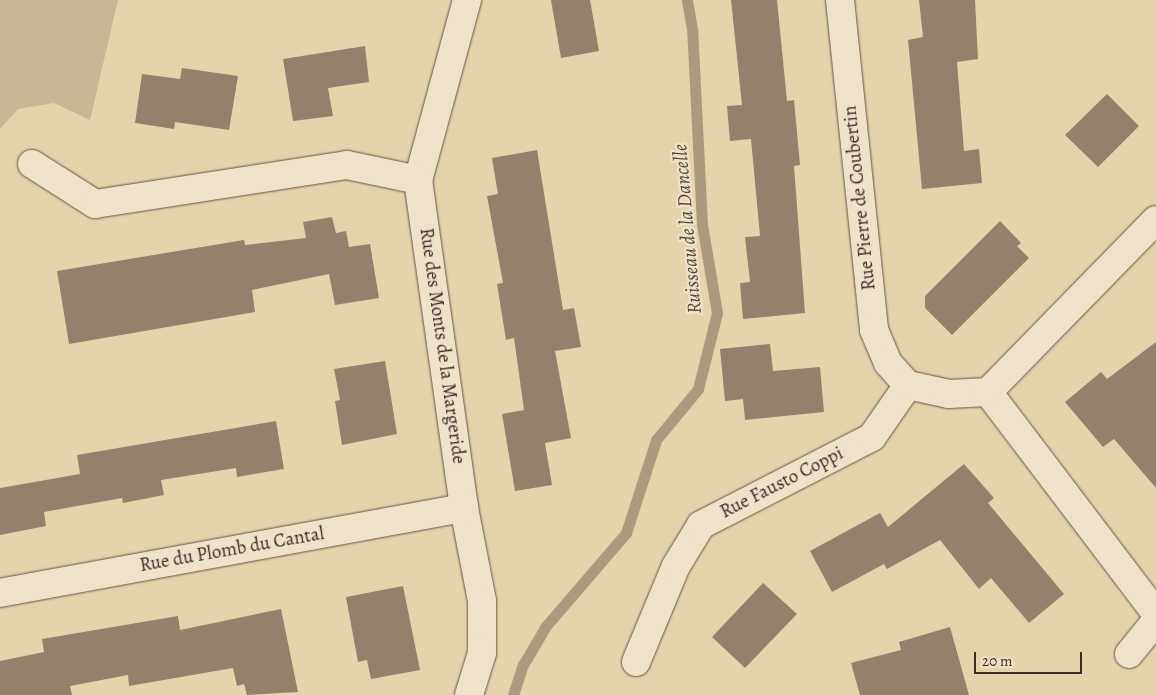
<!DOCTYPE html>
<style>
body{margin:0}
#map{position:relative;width:1156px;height:695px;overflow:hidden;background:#e5d3ab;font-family:Alegreya,serif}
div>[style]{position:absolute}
.green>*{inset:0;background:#c8b694}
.stream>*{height:11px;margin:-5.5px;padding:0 5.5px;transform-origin:5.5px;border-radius:5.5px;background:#ab9a7d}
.building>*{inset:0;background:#93826b}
.roads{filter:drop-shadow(0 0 1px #655546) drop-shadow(0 0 1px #655546)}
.street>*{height:28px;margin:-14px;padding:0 14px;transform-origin:14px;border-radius:14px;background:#eee2c8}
span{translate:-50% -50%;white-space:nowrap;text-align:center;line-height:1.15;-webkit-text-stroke:4.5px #eee2c8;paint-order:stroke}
.street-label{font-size:19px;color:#3a2b25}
.water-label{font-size:20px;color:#56473b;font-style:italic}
.scale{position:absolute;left:974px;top:652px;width:108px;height:22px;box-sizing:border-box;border:2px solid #3a2b25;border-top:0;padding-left:6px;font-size:15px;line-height:18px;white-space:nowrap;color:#3a2b25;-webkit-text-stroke:4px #eee2c8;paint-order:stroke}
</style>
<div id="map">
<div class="green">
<div style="clip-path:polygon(0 0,118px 0,90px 120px,54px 103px,18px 109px,0 129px)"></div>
</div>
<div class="stream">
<div style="left:513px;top:695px;width:32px;rotate:-72deg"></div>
<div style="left:523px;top:665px;width:45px;rotate:-59.5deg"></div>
<div style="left:546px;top:626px;width:123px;rotate:-49.3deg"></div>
<div style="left:626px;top:533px;width:98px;rotate:-72.1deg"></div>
<div style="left:656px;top:440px;width:66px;rotate:-50.5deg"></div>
<div style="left:698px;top:389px;width:78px;rotate:-76deg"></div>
<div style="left:717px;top:313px;width:90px;rotate:-99.6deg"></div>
<div style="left:702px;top:224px;width:195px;rotate:-92.9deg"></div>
<div style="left:692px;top:29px;width:29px;rotate:-100deg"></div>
</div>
<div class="building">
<div style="clip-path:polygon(551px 0,590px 0,599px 51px,561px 58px)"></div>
<div style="clip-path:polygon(731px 0,777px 0,787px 101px,794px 100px,800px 165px,794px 166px,805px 313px,743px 319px,740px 283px,750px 282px,745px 237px,760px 236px,751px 139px,730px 141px,727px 106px,742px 105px)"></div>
<div style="clip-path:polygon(919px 0,975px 0,978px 59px,957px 62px,964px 151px,979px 149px,982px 183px,922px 189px,908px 40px,923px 37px)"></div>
<div style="clip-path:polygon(365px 46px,369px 82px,328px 88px,333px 116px,293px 121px,283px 59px)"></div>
<div style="clip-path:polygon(182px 68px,238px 76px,229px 130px,175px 122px,174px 129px,135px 123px,142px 74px,180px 79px)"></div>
<div style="clip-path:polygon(1107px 94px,1139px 126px,1098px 167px,1065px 135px)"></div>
<div style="clip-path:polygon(537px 150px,563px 310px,574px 308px,581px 347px,555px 351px,571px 438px,545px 443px,552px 485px,515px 491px,502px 414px,524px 410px,514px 338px,506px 340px,497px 284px,503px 283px,487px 196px,498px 194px,492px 158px)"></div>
<div style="clip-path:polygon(332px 217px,336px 233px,346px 231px,349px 247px,370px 244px,379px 298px,335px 305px,329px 274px,252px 290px,255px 312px,69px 344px,57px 271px,244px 240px,245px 245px,306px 238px,303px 222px)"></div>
<div style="clip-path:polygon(1000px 221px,1021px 243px,1017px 246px,1029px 258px,952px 335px,925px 308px,925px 296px)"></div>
<div style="clip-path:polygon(1156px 342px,1156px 488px,1114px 439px,1103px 447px,1065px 402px,1101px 372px,1107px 379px)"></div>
<div style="clip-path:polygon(770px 344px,773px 371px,820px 367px,824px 412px,745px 420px,743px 399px,725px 401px,720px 349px)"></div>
<div style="clip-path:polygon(385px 361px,397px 434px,342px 445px,335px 401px,340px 400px,334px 369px)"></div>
<div style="clip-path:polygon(276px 421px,284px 469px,237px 477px,236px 468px,161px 480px,164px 495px,123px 503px,122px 498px,44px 512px,46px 526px,0 535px,0 488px,80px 474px,77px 455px)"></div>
<div style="clip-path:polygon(964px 464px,994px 498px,988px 503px,1064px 594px,1029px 623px,991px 578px,979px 589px,940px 540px,887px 569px,884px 564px,832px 592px,810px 551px,880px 513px,888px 527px)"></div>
<div style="clip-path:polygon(763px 583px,797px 614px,745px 668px,712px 637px)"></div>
<div style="clip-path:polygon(403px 586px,420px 670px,371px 679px,367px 660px,358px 662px,346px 597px)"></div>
<div style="clip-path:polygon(281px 609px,298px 692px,247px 695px,244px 684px,237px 686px,233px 668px,129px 686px,128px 675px,70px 686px,72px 695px,0 695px,0 661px,44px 652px,42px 639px,178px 616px,180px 630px)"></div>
<div style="clip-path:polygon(950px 627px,969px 695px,860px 695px,851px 663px,901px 650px,899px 642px)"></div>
</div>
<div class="roads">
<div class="street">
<div style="left:467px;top:0;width:187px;rotate:105.2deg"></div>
<div style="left:418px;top:180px;width:331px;rotate:82deg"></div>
<div style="left:464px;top:508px;width:95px;rotate:79deg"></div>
<div style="left:482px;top:601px;width:52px;rotate:90deg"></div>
<div style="left:482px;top:653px;width:44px;rotate:107.2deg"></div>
<div style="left:840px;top:0;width:332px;rotate:84.1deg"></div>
<div style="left:874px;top:330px;width:36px;rotate:67deg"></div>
<div style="left:888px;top:363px;width:30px;rotate:48deg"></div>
<div style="left:32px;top:164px;width:75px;rotate:32.4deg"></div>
<div style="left:95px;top:204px;width:255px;rotate:-8.8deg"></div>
<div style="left:347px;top:165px;width:73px;rotate:11.9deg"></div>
<div style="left:988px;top:392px;width:278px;rotate:52.8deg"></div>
<div style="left:0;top:593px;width:472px;rotate:-10.4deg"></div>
<div style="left:1129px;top:654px;width:43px;rotate:-50.7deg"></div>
<div style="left:636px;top:662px;width:104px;rotate:-67.4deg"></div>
<div style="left:676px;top:566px;width:48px;rotate:-58.6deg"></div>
<div style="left:701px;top:525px;width:192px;rotate:-27.2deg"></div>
<div style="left:872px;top:437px;width:63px;rotate:-55.3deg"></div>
<div style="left:908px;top:385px;width:42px;rotate:12.4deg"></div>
<div style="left:949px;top:394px;width:39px;rotate:-3deg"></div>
<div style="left:988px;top:392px;width:240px;rotate:-45.7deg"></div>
</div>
</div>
<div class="street-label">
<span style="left:860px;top:198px;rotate:-96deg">Rue Pierre de Coubertin</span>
<span style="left:442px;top:346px;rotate:82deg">Rue des Monts de la Margeride</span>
<span style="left:782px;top:483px;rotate:-27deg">Rue Fausto Coppi</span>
<span style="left:232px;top:550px;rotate:-10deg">Rue du Plomb du Cantal</span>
</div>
<div class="water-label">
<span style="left:687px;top:229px;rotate:-95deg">Ruisseau de la Dancelle</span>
</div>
<div class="scale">20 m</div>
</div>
